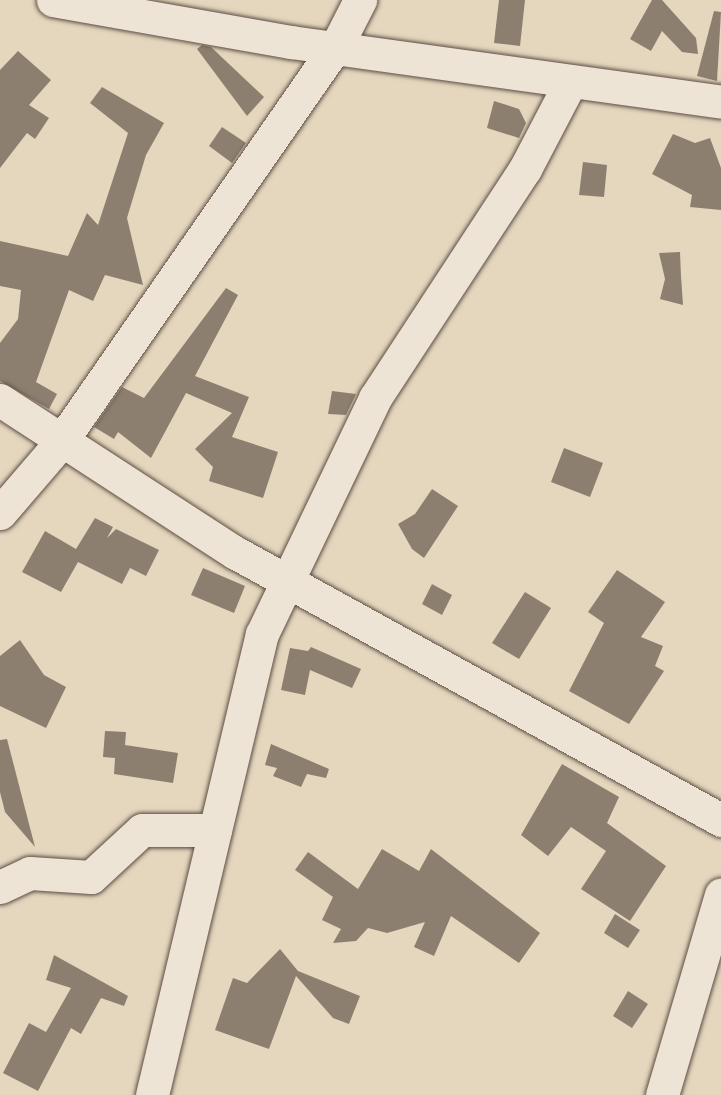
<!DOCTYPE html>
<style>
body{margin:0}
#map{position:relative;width:721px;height:1095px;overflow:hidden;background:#e5d6be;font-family:"Libre Caslon Text",serif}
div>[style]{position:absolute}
.building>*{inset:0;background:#8d7f6f}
.roads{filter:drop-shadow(0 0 2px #5c4e43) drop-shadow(0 0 2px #5c4e43)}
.minor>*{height:33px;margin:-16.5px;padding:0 16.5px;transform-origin:16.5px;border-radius:16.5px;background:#eee4d5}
span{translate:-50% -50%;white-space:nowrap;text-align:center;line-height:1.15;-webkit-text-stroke:5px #eee4d5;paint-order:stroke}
</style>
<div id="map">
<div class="building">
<div style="clip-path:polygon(499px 0,525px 0,520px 46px,494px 43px)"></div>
<div style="clip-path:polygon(652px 0,662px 0,696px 38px,698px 54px,682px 52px,662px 31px,651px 51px,630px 39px)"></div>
<div style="clip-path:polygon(714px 11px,721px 12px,717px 81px,697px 76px)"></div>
<div style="clip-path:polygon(202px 45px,211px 47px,264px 97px,247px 116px,197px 49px)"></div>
<div style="clip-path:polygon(18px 51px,51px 80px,29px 105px,49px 118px,35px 139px,27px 133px,0 168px,0 70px)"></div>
<div style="clip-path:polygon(102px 87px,164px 123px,146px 155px,127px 218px,143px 285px,105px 275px,93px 301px,69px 290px,36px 382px,57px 394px,49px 409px,0 381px,0 343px,18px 319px,21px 290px,0 286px,0 241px,68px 256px,87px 213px,98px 225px,128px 133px,90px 103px)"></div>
<div style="clip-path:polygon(494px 101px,519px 109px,526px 123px,519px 138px,487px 128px)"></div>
<div style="clip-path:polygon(222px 127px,246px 143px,232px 163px,209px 146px)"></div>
<div style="clip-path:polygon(673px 134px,695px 143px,710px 138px,721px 168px,721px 210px,690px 207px,692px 195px,652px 174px)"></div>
<div style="clip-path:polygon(583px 162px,607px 165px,604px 197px,579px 195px)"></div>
<div style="clip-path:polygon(680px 252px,681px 276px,683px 305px,660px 299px,665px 279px,659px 253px)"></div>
<div style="clip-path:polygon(226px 288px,238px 295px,195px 376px,249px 397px,232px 437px,278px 452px,263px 498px,209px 481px,213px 467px,195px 449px,232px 413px,186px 393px,151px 458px,118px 432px,114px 439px,94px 427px,122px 387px,144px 398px)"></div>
<div style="clip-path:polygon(332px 391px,356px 394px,346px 415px,328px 414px)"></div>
<div style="clip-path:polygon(564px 448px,603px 463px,590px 497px,551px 482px)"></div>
<div style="clip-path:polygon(432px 489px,458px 506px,424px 558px,412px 549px,398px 524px,415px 514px)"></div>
<div style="clip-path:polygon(95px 518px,113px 527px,107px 538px,116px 529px,159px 550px,146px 576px,130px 568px,122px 584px,78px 562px,61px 592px,22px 572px,45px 531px,76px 549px)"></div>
<div style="clip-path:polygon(203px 568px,245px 586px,234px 613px,191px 595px)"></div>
<div style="clip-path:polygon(617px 570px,665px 602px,641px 637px,663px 646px,655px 666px,664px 671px,629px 724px,569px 691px,604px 623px,588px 612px)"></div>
<div style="clip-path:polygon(432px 584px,452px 595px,442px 615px,422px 604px)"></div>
<div style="clip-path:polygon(525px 592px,551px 608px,519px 659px,492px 643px)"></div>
<div style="clip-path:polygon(20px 640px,44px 675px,66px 687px,46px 728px,0 706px,0 656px)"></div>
<div style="clip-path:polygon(311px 647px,361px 669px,352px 688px,310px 670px,305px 695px,281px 690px,290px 648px,308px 651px)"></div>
<div style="clip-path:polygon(105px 731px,126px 732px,125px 745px,178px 753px,173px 783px,114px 774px,115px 758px,103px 757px)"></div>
<div style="clip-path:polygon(7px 739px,35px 847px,5px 812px,0 792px,0 740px)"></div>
<div style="clip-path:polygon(271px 744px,329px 769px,326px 778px,307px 774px,301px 787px,273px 776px,277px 768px,265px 765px)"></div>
<div style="clip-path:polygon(562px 764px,619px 797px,607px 823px,666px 866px,630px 921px,581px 889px,606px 851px,571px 827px,548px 856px,521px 835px)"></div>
<div style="clip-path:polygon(382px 849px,419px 871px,431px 849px,540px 933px,519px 963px,451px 916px,434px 956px,414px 947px,425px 922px,387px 933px,368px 928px,356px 941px,333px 943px,341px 929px,322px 920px,333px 897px,295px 870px,308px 852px,358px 889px)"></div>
<div style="clip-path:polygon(615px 914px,640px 930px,628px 948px,604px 933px)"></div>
<div style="clip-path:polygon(280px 949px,298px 971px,360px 996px,349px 1024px,333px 1018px,296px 976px,269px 1049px,215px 1030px,233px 978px,247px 983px)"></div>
<div style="clip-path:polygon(54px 955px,128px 996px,124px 1006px,101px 998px,81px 1034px,71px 1028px,38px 1091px,3px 1073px,29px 1023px,46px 1032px,71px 988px,46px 980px)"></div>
<div style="clip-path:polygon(628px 991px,648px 1004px,632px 1028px,613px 1016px)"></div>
</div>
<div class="roads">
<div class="minor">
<div style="left:53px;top:0;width:242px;rotate:10deg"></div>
<div style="left:291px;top:42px;width:434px;rotate:7.9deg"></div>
<div style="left:0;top:400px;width:281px;rotate:33deg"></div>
<div style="left:236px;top:553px;width:554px;rotate:28.83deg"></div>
<div style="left:0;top:513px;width:92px;rotate:-49.4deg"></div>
<div style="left:60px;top:443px;width:485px;rotate:-55.2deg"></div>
<div style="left:337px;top:45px;width:51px;rotate:-62.9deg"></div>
<div style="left:0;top:887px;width:33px;rotate:-25deg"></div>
<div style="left:30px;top:873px;width:61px;rotate:3.8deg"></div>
<div style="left:91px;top:877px;width:69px;rotate:-42.7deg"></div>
<div style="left:142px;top:830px;width:73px"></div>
<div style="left:152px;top:1095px;width:474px;rotate:-76.6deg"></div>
<div style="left:262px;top:634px;width:262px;rotate:-64.4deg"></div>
<div style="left:375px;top:398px;width:274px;rotate:-56.8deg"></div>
<div style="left:525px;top:169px;width:97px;rotate:-62.4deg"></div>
<div style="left:662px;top:1095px;width:209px;rotate:-73.6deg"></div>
</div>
</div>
</div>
